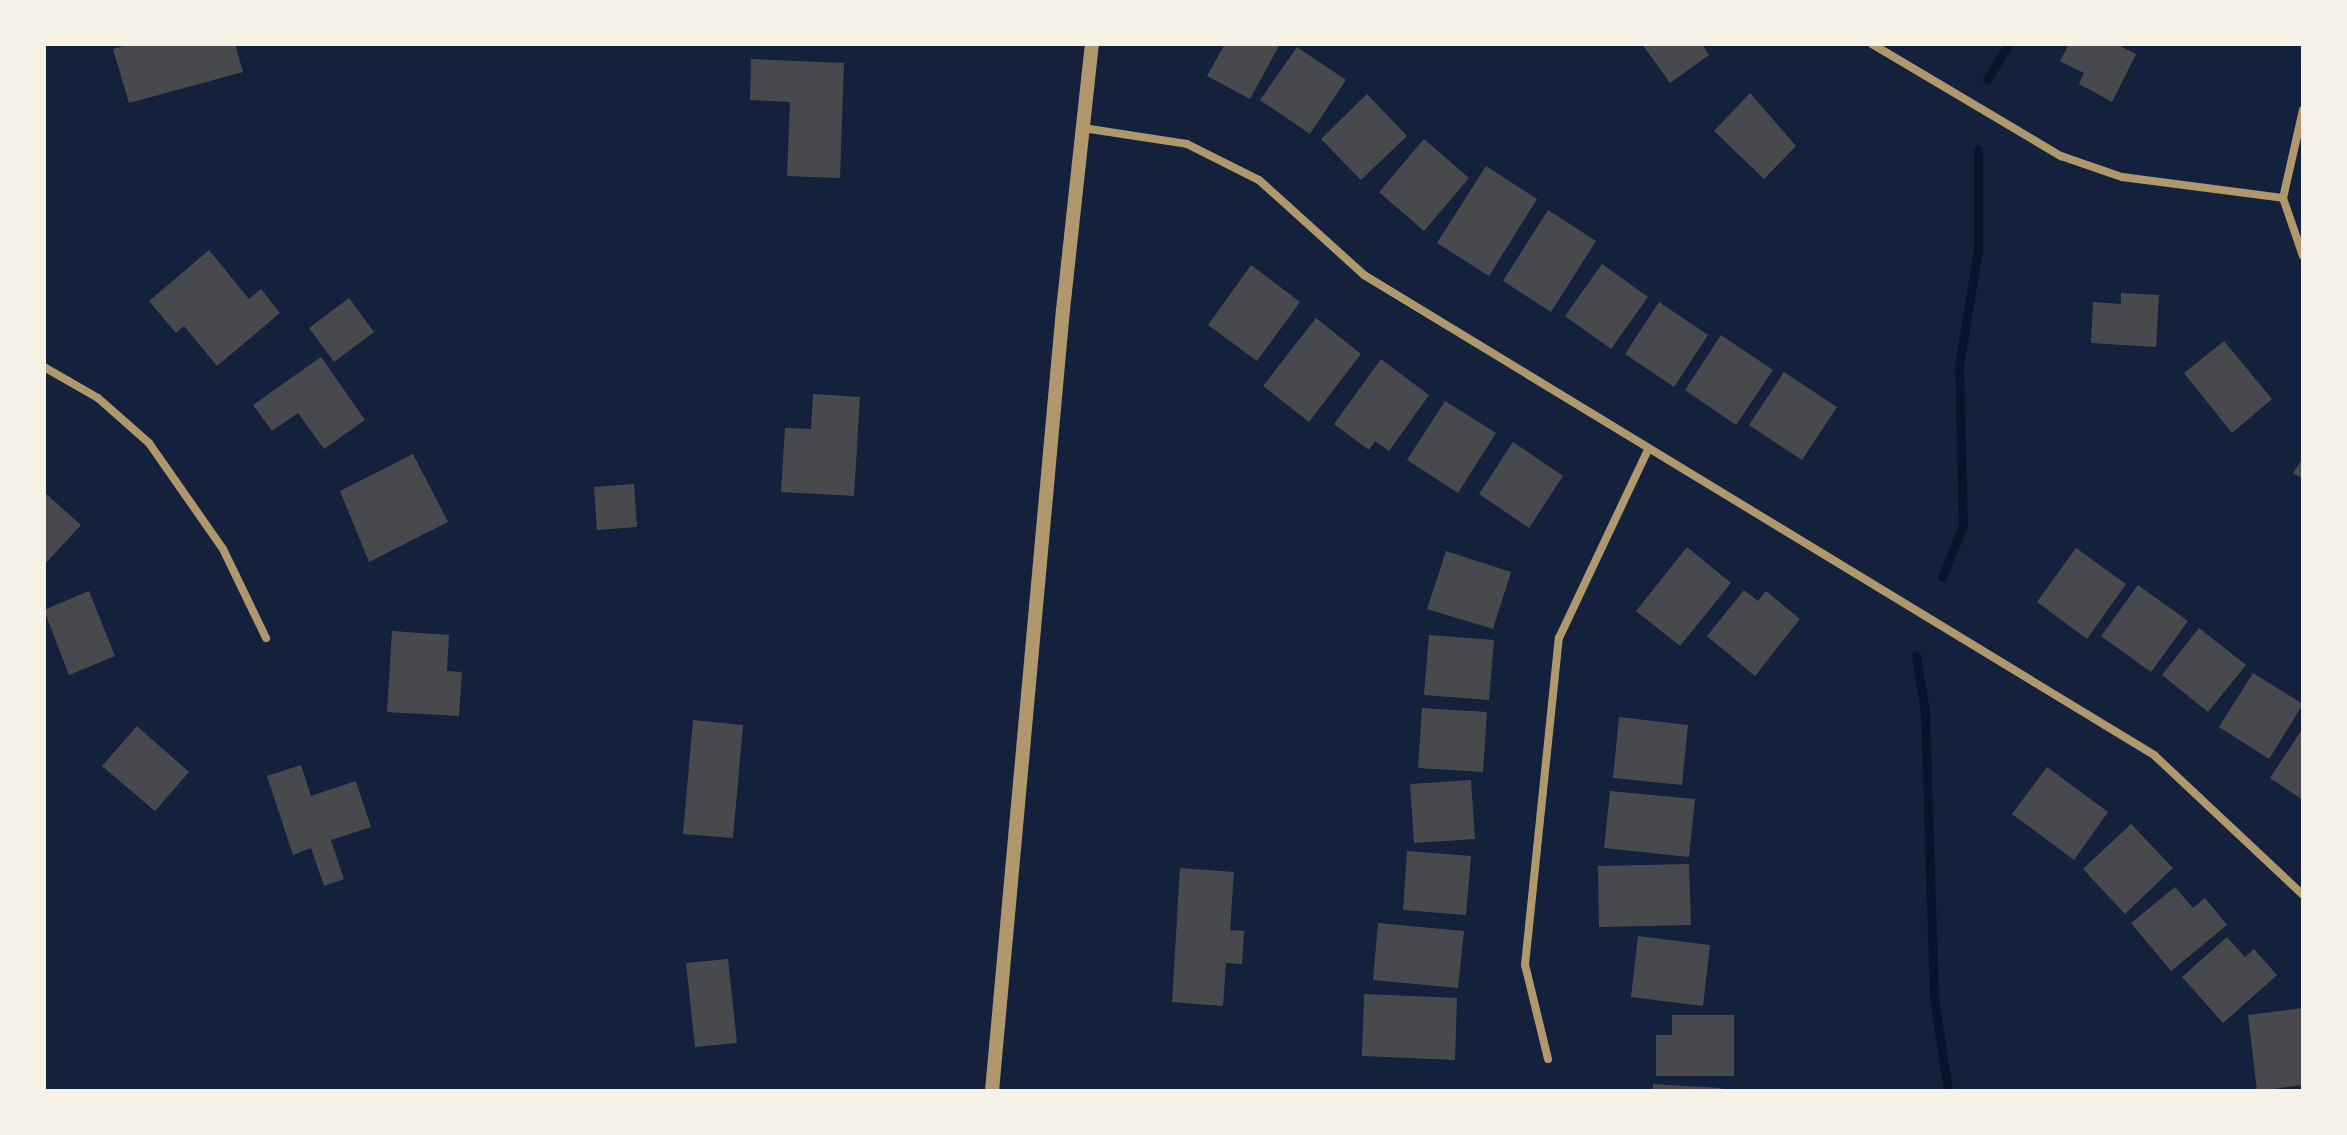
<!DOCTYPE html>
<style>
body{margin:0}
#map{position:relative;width:2347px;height:1135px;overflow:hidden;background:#14213d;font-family:Georgia,serif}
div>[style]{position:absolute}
.stream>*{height:9px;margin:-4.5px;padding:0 4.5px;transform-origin:4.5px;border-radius:4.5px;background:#0b132b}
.building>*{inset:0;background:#48494c}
.minor>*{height:8px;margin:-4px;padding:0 4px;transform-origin:4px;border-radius:4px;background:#b1986c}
.tertiary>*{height:14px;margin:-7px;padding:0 7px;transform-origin:7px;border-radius:7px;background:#b1986c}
span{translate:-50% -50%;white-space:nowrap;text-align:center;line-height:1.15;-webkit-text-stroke:6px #f6f1e7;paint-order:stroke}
.frame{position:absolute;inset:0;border:46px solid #f6f1e7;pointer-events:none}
</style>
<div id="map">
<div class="stream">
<div style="left:1987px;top:79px;width:41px;rotate:-57.8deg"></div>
<div style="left:1942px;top:577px;width:55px;rotate:-67.6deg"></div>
<div style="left:1963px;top:526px;width:160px;rotate:-91.4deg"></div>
<div style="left:1959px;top:366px;width:118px;rotate:-80.7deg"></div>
<div style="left:1978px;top:250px;width:101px;rotate:-90deg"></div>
<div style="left:1916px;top:655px;width:58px;rotate:81deg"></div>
<div style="left:1925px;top:712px;width:286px;rotate:88.2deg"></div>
<div style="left:1934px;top:998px;width:94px;rotate:81.4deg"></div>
</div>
<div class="building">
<div style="clip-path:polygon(131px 44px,235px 44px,243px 72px,129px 103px,113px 49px)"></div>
<div style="clip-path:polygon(1225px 44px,1280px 44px,1250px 99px,1207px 76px)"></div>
<div style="clip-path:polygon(1642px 44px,1702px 44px,1709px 55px,1670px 83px)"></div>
<div style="clip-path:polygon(2069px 44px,2116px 44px,2136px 54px,2112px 102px,2079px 84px,2084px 73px,2060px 61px)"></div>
<div style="clip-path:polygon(1297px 47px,1346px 80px,1310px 134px,1260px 100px)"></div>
<div style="clip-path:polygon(751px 59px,844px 63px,840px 178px,787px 176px,790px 102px,750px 100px)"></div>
<div style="clip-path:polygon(1750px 93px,1796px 146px,1764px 179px,1714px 131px)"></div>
<div style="clip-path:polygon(1367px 94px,1407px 136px,1361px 180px,1321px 139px)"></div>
<div style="clip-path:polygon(1424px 139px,1469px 178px,1424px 231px,1379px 192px)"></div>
<div style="clip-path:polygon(1486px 166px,1537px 199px,1489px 276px,1437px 243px)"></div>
<div style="clip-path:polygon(1548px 210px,1596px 241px,1551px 312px,1503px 281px)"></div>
<div style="clip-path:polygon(209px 250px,249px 299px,261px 289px,280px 313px,217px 366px,184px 326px,176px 333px,149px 301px)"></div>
<div style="clip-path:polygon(1602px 264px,1648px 297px,1611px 349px,1565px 316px)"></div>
<div style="clip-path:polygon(1251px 265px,1300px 302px,1257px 361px,1208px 325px)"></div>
<div style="clip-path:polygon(2121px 293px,2159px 295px,2156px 347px,2091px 343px,2093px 302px,2121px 304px)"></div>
<div style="clip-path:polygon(349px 298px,374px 332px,334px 362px,309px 328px)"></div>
<div style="clip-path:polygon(1659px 302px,1708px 335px,1674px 387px,1625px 354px)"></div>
<div style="clip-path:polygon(1316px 318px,1361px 354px,1309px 422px,1263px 386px)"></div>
<div style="clip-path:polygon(1721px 335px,1773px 370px,1736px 425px,1685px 390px)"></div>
<div style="clip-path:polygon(2224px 341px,2272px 399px,2232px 433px,2184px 373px)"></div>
<div style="clip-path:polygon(321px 357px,365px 420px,324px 449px,298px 413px,272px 431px,253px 405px)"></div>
<div style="clip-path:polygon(1381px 359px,1429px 395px,1389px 451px,1375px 441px,1369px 450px,1334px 424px)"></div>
<div style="clip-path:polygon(1784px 372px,1837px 407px,1802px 460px,1749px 425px)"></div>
<div style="clip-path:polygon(813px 394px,860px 397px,854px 496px,781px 492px,785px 428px,811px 429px)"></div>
<div style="clip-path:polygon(1445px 401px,1496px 433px,1458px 493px,1407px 460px)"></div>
<div style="clip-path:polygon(1513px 442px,1563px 476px,1529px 528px,1479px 494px)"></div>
<div style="clip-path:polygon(413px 454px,448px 522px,369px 562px,340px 491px)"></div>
<div style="clip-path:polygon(2303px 458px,2303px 479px,2293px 473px)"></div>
<div style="clip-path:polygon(634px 484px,637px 527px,597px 530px,594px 487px)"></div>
<div style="clip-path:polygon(44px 492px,81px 525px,44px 565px)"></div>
<div style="clip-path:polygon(1687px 547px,1731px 583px,1680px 646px,1636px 611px)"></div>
<div style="clip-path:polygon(2076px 548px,2126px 584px,2087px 639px,2037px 602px)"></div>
<div style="clip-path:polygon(1446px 551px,1511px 572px,1493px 629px,1427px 609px)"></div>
<div style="clip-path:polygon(2138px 585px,2188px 621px,2151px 672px,2101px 636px)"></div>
<div style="clip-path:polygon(1744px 590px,1758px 601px,1766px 591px,1800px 619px,1755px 676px,1707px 636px)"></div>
<div style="clip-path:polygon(89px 591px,115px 656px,69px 675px,44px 610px)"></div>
<div style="clip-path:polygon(2199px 628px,2246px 665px,2208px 712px,2162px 675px)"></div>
<div style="clip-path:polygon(392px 631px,449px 635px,447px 671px,462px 672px,459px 716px,387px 712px)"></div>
<div style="clip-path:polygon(1429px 635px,1494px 640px,1489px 700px,1424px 695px)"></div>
<div style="clip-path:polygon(2253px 673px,2303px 704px,2269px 759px,2219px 727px)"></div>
<div style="clip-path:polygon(1422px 708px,1487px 712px,1483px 772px,1418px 768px)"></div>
<div style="clip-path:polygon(1619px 717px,1688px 725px,1682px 785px,1613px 778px)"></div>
<div style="clip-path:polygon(693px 720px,743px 725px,733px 838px,683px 834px)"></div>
<div style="clip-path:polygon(137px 726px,189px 772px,155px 811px,102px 766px)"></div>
<div style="clip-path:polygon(2303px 728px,2303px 800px,2270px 778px)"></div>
<div style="clip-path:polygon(301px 765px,311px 796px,356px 781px,371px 827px,331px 840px,344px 879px,324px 886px,311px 848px,293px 855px,267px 776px)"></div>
<div style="clip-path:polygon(2047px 767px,2108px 812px,2074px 860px,2012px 814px)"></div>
<div style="clip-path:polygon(1471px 780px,1475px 839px,1414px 843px,1410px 784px)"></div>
<div style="clip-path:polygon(1610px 791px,1695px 799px,1689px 857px,1604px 848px)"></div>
<div style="clip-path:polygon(2131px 824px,2173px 868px,2125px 914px,2083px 869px)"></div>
<div style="clip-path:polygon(1407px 851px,1471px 856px,1466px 915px,1403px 910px)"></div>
<div style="clip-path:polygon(1689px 864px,1691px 925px,1599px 927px,1598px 866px)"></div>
<div style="clip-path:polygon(1180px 868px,1234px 872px,1230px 930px,1244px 931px,1242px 964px,1226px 963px,1223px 1006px,1172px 1002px)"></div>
<div style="clip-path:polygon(2175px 887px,2193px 908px,2205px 898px,2227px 925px,2171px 971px,2131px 923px)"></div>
<div style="clip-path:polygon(1378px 923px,1464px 931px,1458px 988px,1373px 980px)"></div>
<div style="clip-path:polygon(1638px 936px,1710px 945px,1703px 1006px,1631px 997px)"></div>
<div style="clip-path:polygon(2227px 937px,2245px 957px,2254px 949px,2277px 975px,2223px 1023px,2182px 977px)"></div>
<div style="clip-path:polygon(728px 959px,737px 1043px,695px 1047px,686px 963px)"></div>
<div style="clip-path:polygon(1364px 994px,1457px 998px,1455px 1060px,1362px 1056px)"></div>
<div style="clip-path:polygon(2303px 1008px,2303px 1085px,2257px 1091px,2248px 1015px)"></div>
<div style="clip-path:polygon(1672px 1015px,1734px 1015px,1734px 1076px,1656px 1076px,1656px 1035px,1672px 1035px)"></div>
<div style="clip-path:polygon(1653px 1084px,1721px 1088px,1721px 1091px,1653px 1091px)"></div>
</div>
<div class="minor">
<div style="left:1872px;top:44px;width:220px;rotate:30.7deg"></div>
<div style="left:2061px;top:156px;width:65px;rotate:19deg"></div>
<div style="left:2122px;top:177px;width:162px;rotate:7.4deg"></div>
<div style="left:2303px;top:110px;width:90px;rotate:102.8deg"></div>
<div style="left:2283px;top:198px;width:61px;rotate:71deg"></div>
<div style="left:1083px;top:128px;width:105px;rotate:8.7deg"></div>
<div style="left:1187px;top:144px;width:80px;rotate:26.6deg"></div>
<div style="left:1259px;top:180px;width:142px;rotate:42.1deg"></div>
<div style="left:1364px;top:275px;width:924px;rotate:31.28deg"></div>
<div style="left:2154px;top:755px;width:204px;rotate:43.2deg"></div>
<div style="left:44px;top:367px;width:62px;rotate:29.9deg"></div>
<div style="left:98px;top:398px;width:68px;rotate:41.4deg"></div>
<div style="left:149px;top:443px;width:129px;rotate:55.1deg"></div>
<div style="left:223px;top:549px;width:99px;rotate:64.2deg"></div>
<div style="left:1548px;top:1059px;width:97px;rotate:-103.7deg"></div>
<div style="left:1525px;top:965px;width:329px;rotate:-84.1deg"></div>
<div style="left:1559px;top:638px;width:210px;rotate:-64.7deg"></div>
</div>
<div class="tertiary">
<div style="left:992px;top:1091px;width:784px;rotate:-84.81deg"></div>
<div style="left:1063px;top:310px;width:268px;rotate:-83.8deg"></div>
</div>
<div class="frame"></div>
</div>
